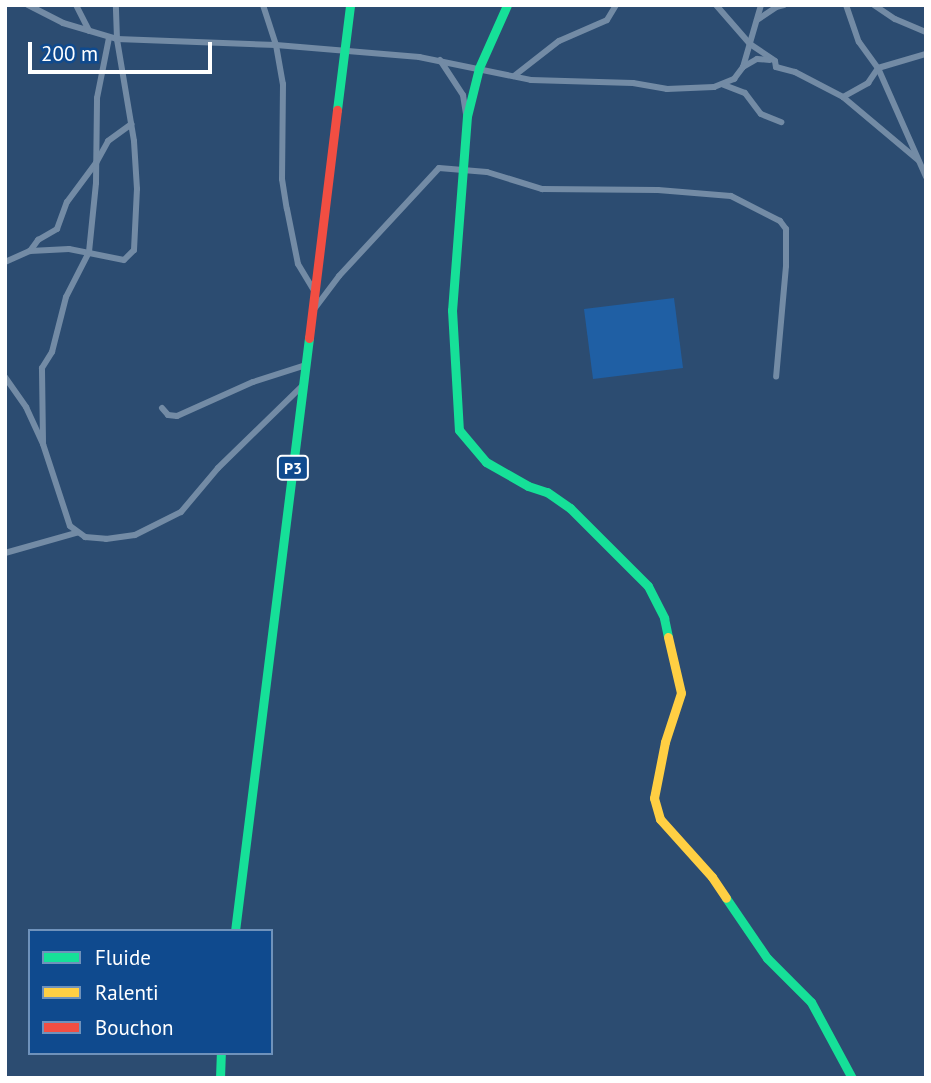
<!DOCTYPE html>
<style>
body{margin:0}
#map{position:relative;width:931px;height:1083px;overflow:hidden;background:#2c4c71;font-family:"PT Sans",sans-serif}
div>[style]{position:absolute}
.green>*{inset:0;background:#1f5fa4}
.street>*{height:6px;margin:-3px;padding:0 3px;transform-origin:3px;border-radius:3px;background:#738ba5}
.fast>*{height:9px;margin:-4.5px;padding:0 4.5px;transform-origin:4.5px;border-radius:4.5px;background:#16e098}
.slow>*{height:9px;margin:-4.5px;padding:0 4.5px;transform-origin:4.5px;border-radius:4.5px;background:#ffcf43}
.jam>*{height:9px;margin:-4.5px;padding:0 4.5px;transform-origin:4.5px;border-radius:4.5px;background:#f24e42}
span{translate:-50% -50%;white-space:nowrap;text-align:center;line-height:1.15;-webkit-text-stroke:5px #0f4a8e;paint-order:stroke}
.shield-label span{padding:2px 5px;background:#0f4a8e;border:2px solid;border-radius:5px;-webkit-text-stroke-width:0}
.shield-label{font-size:16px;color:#fff;font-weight:700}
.frame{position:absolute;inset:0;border:7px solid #fff;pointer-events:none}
.legend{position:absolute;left:28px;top:929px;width:245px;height:126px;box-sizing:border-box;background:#0f4a8e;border:2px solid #6f92bb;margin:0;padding:9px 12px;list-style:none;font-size:21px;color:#fff}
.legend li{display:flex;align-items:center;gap:14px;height:35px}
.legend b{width:35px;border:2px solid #6f92bb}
.scale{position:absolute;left:28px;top:42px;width:184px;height:32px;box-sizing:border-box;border:4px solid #fff;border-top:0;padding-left:9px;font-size:21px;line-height:24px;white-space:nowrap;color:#fff;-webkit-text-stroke:5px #0f4a8e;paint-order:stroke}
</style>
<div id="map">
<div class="green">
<div style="clip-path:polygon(674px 298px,683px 368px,593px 379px,584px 309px)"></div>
</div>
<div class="street">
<div style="left:28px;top:5px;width:39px;rotate:27deg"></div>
<div style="left:63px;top:23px;width:56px;rotate:16.5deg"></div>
<div style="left:117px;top:39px;width:159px;rotate:2.2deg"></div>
<div style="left:276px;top:45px;width:144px;rotate:4.8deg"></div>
<div style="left:419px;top:57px;width:114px;rotate:11.6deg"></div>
<div style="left:531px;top:80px;width:102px;rotate:1.7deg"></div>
<div style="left:633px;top:83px;width:35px;rotate:10deg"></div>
<div style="left:667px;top:89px;width:47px;rotate:-2.4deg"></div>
<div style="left:714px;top:87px;width:22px;rotate:-22deg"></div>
<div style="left:734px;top:79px;width:15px;rotate:-53deg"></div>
<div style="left:743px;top:67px;width:65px;rotate:-73.8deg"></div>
<div style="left:76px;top:5px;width:29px;rotate:63deg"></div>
<div style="left:263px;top:5px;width:42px;rotate:72deg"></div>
<div style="left:276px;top:45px;width:40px;rotate:80deg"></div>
<div style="left:283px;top:84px;width:95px;rotate:90.6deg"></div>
<div style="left:282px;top:179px;width:30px;rotate:81deg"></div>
<div style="left:287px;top:209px;width:56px;rotate:78.7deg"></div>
<div style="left:298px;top:264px;width:31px;rotate:59deg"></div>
<div style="left:716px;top:5px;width:52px;rotate:48.9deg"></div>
<div style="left:750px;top:44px;width:30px;rotate:34deg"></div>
<div style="left:775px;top:61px;width:6px;rotate:81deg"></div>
<div style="left:776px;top:67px;width:20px;rotate:15deg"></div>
<div style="left:795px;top:72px;width:54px;rotate:27.5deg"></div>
<div style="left:843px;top:97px;width:98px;rotate:40deg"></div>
<div style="left:846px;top:5px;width:39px;rotate:71deg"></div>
<div style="left:859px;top:42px;width:32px;rotate:54deg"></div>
<div style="left:878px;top:68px;width:119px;rotate:66.2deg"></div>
<div style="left:874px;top:5px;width:25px;rotate:34deg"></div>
<div style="left:895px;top:19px;width:34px;rotate:23deg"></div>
<div style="left:757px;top:20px;width:23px;rotate:-34deg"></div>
<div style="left:776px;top:7px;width:8px;rotate:-14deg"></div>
<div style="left:440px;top:60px;width:42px;rotate:56.7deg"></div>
<div style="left:463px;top:95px;width:19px;rotate:81deg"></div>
<div style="left:743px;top:67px;width:16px;rotate:-30deg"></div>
<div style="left:757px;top:59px;width:13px;rotate:4deg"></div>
<div style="left:514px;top:76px;width:57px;rotate:-37.9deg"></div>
<div style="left:559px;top:41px;width:52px;rotate:-23.6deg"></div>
<div style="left:607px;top:20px;width:17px;rotate:-59deg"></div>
<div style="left:724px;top:85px;width:22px;rotate:21deg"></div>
<div style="left:745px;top:93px;width:26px;rotate:53deg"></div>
<div style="left:761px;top:114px;width:22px;rotate:22deg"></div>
<div style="left:843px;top:97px;width:29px;rotate:-29deg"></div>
<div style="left:868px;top:83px;width:18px;rotate:-56deg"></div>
<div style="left:878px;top:68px;width:50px;rotate:-16.3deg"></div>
<div style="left:30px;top:251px;width:14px;rotate:-54deg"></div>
<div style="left:38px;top:240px;width:22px;rotate:-30deg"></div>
<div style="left:57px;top:229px;width:29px;rotate:-70deg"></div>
<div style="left:67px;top:202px;width:49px;rotate:-53.4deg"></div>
<div style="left:96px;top:163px;width:25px;rotate:-61deg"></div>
<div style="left:108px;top:141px;width:29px;rotate:-36deg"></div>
<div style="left:5px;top:262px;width:27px;rotate:-24deg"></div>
<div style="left:30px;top:251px;width:39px;rotate:-3deg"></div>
<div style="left:69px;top:249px;width:56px;rotate:11.3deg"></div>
<div style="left:124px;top:260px;width:14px;rotate:-45deg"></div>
<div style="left:134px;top:250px;width:61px;rotate:-87.2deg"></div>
<div style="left:137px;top:189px;width:48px;rotate:-93.6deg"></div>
<div style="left:134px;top:141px;width:103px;rotate:-99.5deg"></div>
<div style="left:117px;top:39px;width:34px;rotate:-92deg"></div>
<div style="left:315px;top:308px;width:40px;rotate:-53deg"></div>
<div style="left:339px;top:276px;width:147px;rotate:-47.2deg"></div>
<div style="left:439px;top:168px;width:48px;rotate:4.8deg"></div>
<div style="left:487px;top:172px;width:58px;rotate:17.2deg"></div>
<div style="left:542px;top:189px;width:116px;rotate:0.5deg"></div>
<div style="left:658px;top:190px;width:73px;rotate:4.7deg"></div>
<div style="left:731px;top:196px;width:55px;rotate:27deg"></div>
<div style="left:780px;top:221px;width:10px;rotate:53deg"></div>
<div style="left:786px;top:229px;width:37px;rotate:90deg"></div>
<div style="left:786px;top:266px;width:111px;rotate:95.1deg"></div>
<div style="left:5px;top:377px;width:37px;rotate:55deg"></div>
<div style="left:26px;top:407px;width:41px;rotate:65.3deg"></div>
<div style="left:43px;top:444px;width:86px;rotate:71.8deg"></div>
<div style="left:70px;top:526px;width:19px;rotate:36deg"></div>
<div style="left:85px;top:537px;width:21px;rotate:5deg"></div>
<div style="left:106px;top:539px;width:29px;rotate:-8deg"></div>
<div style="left:135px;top:535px;width:51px;rotate:-26.6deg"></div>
<div style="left:181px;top:512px;width:57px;rotate:-49.9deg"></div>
<div style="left:218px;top:468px;width:117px;rotate:-44.3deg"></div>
<div style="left:162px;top:408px;width:9px;rotate:49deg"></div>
<div style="left:168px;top:415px;width:9px;rotate:6deg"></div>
<div style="left:177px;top:416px;width:83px;rotate:-24.1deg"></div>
<div style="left:253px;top:382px;width:56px;rotate:-17.8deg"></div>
<div style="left:43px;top:442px;width:74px;rotate:-90.8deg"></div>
<div style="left:42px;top:368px;width:19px;rotate:-58deg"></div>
<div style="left:52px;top:352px;width:57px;rotate:-75.7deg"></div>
<div style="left:66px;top:297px;width:51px;rotate:-62.9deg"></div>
<div style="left:89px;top:252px;width:69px;rotate:-84.2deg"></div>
<div style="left:96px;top:183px;width:85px;rotate:-89.3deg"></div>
<div style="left:97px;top:98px;width:61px;rotate:-78.7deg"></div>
<div style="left:5px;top:553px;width:74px;rotate:-15.7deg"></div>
</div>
<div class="fast">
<div style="left:507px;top:5px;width:69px;rotate:114deg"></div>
<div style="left:479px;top:68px;width:49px;rotate:104deg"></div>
<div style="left:467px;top:116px;width:195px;rotate:94.4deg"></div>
<div style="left:452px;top:310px;width:120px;rotate:86.7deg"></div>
<div style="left:459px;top:430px;width:42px;rotate:49.8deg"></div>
<div style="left:486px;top:462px;width:48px;rotate:29.7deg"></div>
<div style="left:528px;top:486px;width:20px;rotate:18deg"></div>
<div style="left:547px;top:492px;width:28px;rotate:35deg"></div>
<div style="left:570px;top:508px;width:110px;rotate:45deg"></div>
<div style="left:648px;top:586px;width:36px;rotate:63deg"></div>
<div style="left:664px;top:618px;width:19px;rotate:78deg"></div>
<div style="left:337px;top:110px;width:106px;rotate:-82.9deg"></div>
<div style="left:726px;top:898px;width:73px;rotate:55.7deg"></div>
<div style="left:767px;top:958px;width:62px;rotate:45deg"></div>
<div style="left:811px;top:1002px;width:86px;rotate:61.7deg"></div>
<div style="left:235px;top:931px;width:598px;rotate:-82.89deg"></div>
<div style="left:220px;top:1078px;width:25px;rotate:-88deg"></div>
</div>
<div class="slow">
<div style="left:668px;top:637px;width:57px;rotate:76.9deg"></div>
<div style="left:681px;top:693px;width:52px;rotate:108.1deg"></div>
<div style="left:665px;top:742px;width:57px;rotate:101.1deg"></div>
<div style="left:654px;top:798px;width:22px;rotate:74deg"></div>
<div style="left:660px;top:819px;width:78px;rotate:48.1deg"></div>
<div style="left:712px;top:877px;width:25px;rotate:56deg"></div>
</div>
<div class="jam">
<div style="left:309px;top:338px;width:230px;rotate:-83deg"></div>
</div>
<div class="shield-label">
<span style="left:293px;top:468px">P3</span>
</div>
<div class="frame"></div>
<ul class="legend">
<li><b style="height:9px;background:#16e098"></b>Fluide</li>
<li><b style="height:9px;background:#ffcf43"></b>Ralenti</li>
<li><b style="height:9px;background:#f24e42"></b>Bouchon</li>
</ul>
<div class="scale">200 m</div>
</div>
